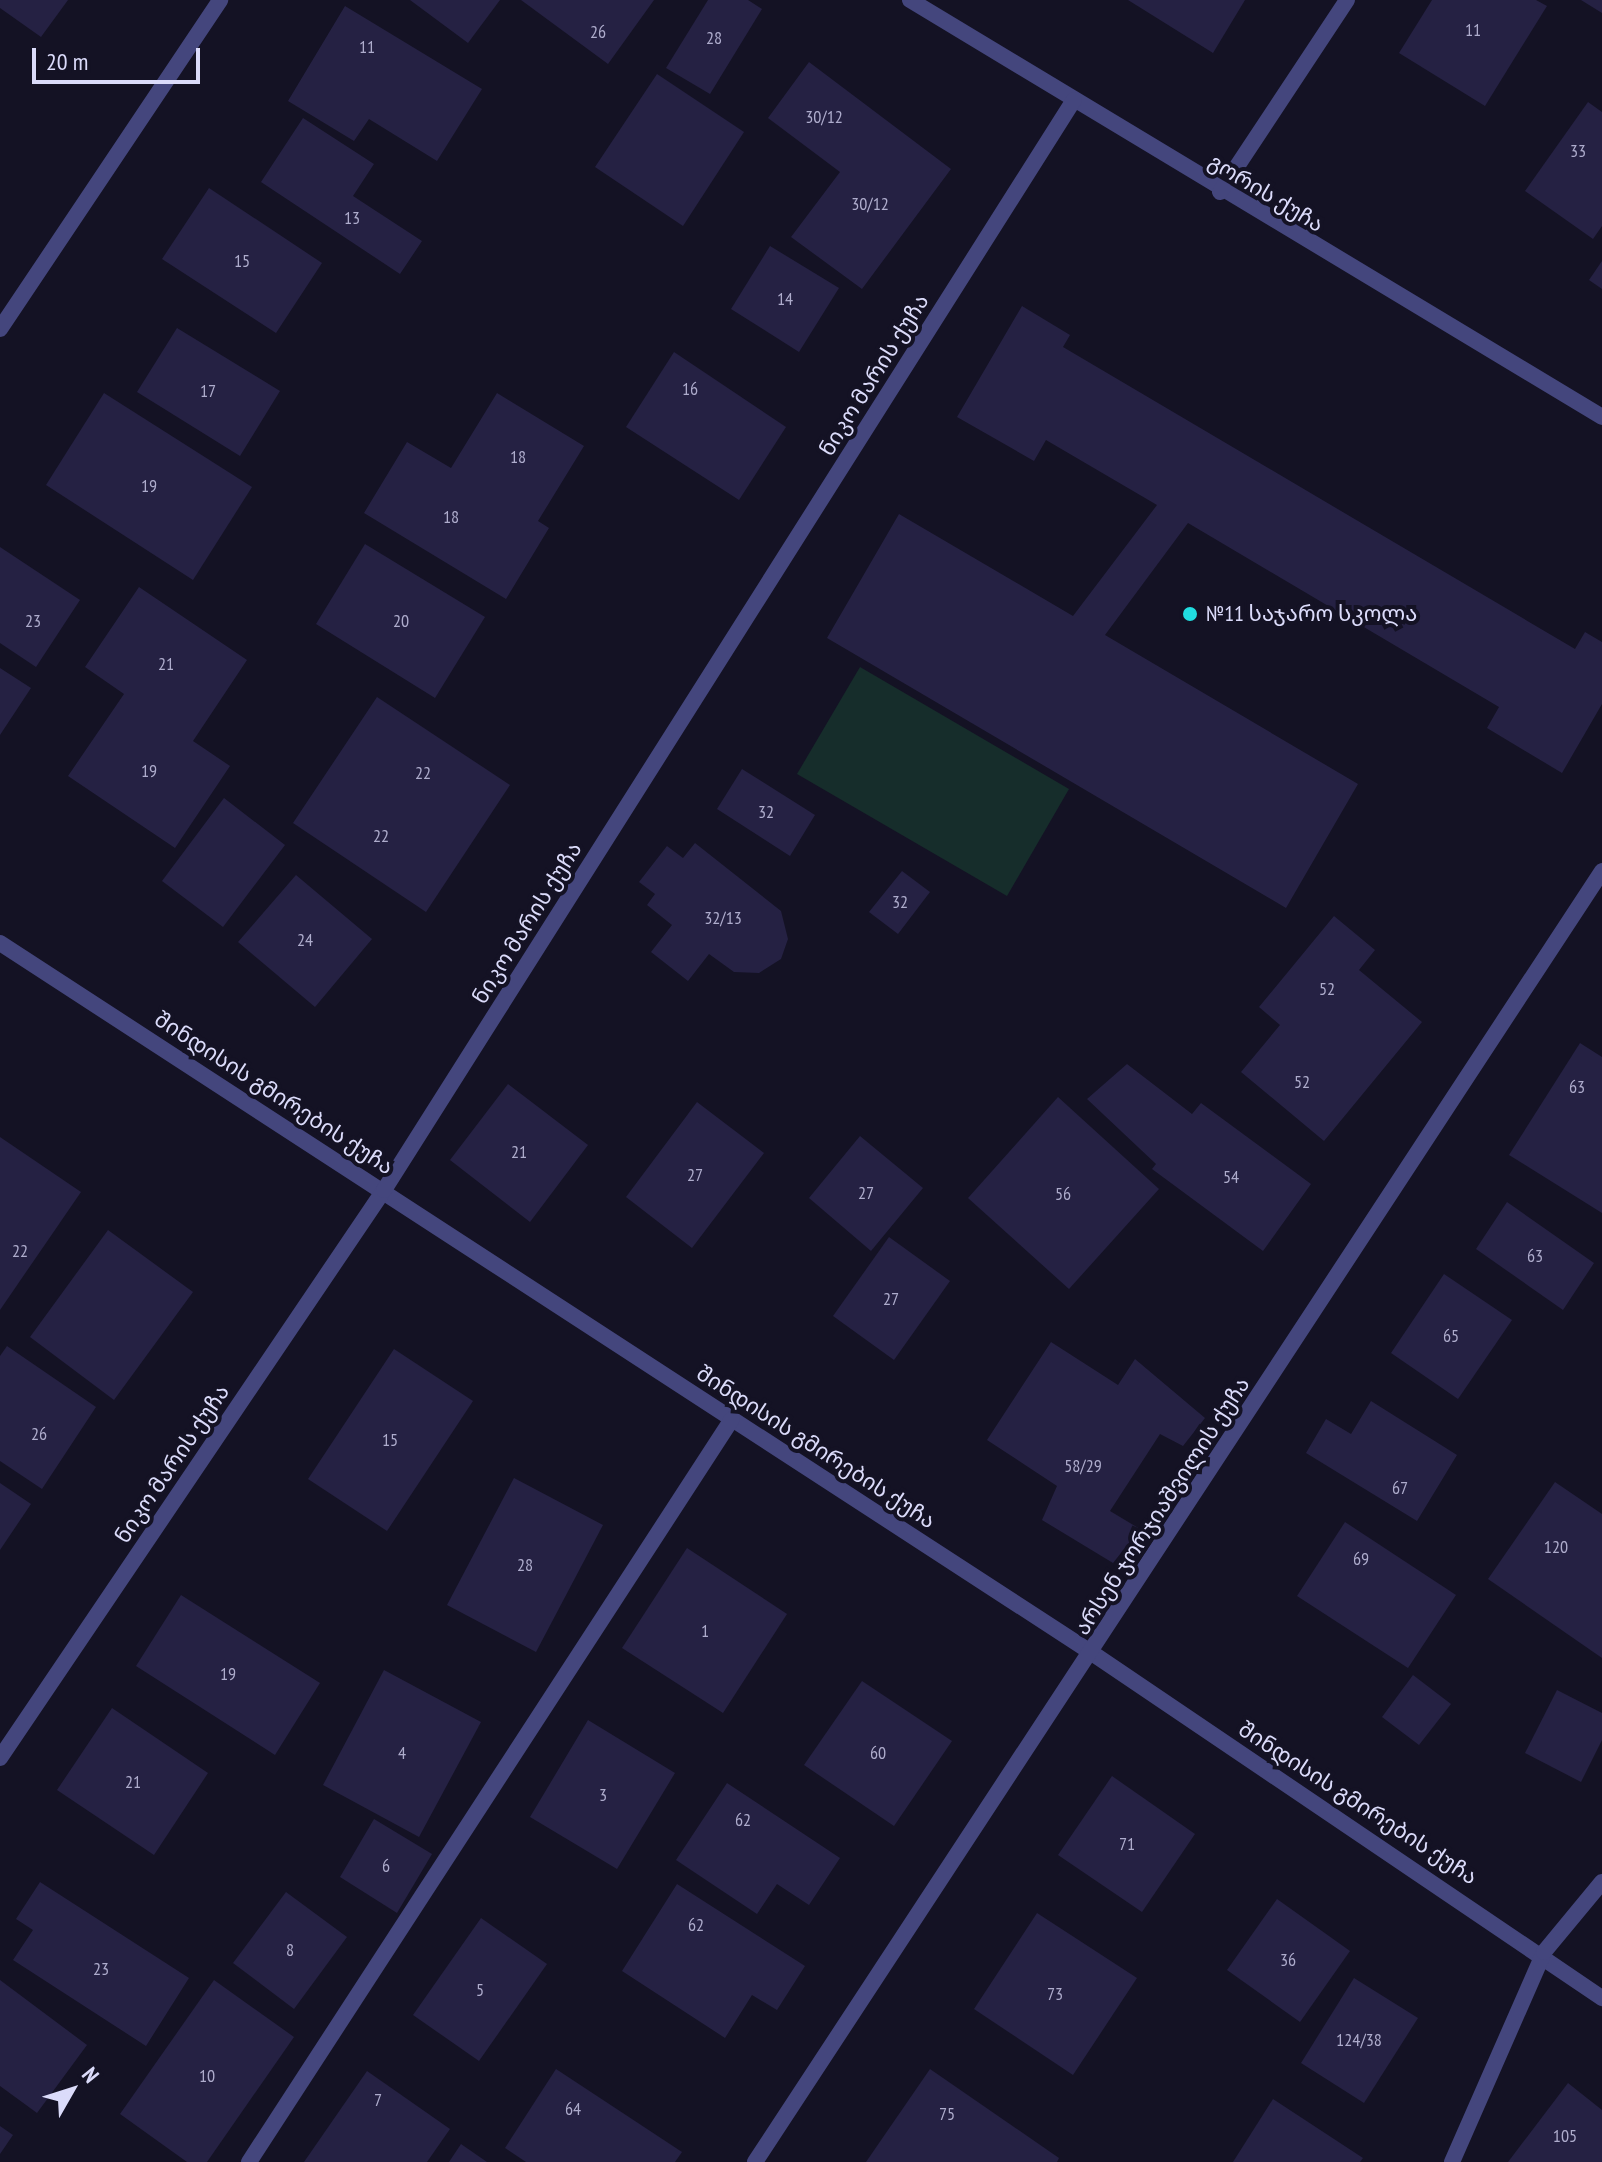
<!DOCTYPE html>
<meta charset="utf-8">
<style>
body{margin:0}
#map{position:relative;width:1602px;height:2162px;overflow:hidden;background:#141224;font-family:"PT Sans Narrow","Noto Sans Georgian",sans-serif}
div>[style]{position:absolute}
.green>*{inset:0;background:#162d2b}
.building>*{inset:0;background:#252143}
.minor>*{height:16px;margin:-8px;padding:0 8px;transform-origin:8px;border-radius:8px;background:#44467d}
.tertiary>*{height:16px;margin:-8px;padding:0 8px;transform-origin:8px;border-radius:8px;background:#44467d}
.dots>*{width:22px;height:22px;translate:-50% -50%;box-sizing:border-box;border:4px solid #141224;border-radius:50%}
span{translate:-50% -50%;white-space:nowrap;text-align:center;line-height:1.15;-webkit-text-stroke:8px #141224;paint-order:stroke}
.number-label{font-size:18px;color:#aeaccc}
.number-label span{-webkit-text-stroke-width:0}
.street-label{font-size:22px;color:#dbdbfa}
.poi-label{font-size:22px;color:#dbdbfa}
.left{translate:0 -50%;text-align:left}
.north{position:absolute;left:32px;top:2050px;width:80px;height:80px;-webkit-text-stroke:6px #141224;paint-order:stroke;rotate:51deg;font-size:22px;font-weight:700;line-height:32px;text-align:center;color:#dbdbfa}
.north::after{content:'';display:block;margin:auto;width:28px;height:36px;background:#dbdbfa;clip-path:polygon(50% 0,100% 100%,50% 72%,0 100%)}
.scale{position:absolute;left:32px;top:48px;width:168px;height:36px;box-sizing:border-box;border:4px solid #dbdbfa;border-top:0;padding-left:10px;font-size:24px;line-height:28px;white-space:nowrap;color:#dbdbfa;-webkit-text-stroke:6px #141224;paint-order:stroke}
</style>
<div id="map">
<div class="green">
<div style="clip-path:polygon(860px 667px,1069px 789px,1007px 896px,797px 774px)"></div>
</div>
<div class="building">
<div style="clip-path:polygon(0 0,68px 0,41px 37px,0 8px)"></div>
<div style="clip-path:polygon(410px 0,500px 0,468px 43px)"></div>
<div style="clip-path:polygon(521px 0,654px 0,608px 64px)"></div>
<div style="clip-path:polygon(708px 0,748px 0,762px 9px,710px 94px,666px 68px)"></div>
<div style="clip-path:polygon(1128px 0,1245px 0,1213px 53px)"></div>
<div style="clip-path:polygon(1432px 0,1536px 0,1547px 6px,1485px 106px,1399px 53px)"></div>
<div style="clip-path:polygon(1581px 0,1602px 0,1602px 13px)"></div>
<div style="clip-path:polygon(345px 6px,482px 89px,437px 161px,369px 119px,354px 141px,288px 101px)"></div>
<div style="clip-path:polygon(809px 62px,951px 169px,862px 289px,791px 237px,840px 172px,768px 118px)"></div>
<div style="clip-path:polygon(657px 74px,744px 132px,683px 226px,595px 167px)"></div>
<div style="clip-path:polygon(1588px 102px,1602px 112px,1602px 226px,1593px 239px,1525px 191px)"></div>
<div style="clip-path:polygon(303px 118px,374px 164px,353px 196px,422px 241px,400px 274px,261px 182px)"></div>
<div style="clip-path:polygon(209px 188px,322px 263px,276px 333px,162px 259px)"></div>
<div style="clip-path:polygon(770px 246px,839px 288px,799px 352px,731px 309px)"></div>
<div style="clip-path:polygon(1602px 261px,1602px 289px,1589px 280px)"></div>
<div style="clip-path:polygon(1022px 306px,1070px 335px,1063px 347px,1575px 649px,1585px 632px,1602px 642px,1602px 704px,1562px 773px,1487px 728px,1499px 707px,1188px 523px,1105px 635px,1358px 784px,1286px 908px,827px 638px,899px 514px,1073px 616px,1157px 505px,1046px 440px,1034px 461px,957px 417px)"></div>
<div style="clip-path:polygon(177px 328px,280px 391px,240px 456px,137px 392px)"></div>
<div style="clip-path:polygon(674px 352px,786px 427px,739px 500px,626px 427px)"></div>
<div style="clip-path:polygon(104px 393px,252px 487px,193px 580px,46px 485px)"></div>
<div style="clip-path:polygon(497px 393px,584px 446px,538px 521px,549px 528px,506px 599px,364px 513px,407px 442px,451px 468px)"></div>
<div style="clip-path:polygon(365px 544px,485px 617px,435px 698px,316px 624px)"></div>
<div style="clip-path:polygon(0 547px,80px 600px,36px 667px,0 643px)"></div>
<div style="clip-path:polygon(139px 587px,247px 660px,193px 741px,230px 766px,175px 848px,68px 776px,124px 694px,85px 667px)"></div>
<div style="clip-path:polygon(0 668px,31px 688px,0 735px)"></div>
<div style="clip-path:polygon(377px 697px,510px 785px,426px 912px,293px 823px)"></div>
<div style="clip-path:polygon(742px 769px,815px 815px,790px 856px,717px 809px)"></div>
<div style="clip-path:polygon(224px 798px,285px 845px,223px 927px,162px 881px)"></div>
<div style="clip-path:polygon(695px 843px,781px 911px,788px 939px,781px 959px,759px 973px,734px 972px,709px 954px,688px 981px,651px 952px,672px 925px,647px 905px,655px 894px,639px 882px,667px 846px,683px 858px)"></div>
<div style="clip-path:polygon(902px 871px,930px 892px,898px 934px,869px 912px)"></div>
<div style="clip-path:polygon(296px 875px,372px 939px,315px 1007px,238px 942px)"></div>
<div style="clip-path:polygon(1334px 916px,1375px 950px,1359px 970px,1422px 1022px,1324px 1141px,1241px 1072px,1280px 1025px,1259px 1007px)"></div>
<div style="clip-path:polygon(1580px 1043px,1602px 1057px,1602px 1213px,1509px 1155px)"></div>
<div style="clip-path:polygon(1127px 1064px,1192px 1114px,1201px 1103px,1311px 1184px,1263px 1251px,1152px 1169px,1156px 1164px,1087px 1099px)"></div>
<div style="clip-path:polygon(508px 1084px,588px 1145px,530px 1222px,450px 1160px)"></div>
<div style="clip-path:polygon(1058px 1097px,1159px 1189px,1069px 1289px,968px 1198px)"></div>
<div style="clip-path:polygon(697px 1102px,764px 1153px,692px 1248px,626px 1197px)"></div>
<div style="clip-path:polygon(860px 1136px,923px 1188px,871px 1251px,809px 1198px)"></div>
<div style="clip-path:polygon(0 1137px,81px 1192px,0 1310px)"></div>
<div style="clip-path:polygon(1507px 1202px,1594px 1263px,1563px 1310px,1476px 1249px)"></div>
<div style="clip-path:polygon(108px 1230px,193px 1292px,114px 1400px,30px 1337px)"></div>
<div style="clip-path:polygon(889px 1237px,950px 1281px,894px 1360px,833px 1316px)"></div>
<div style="clip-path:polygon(1444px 1274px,1512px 1320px,1458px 1399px,1391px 1353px)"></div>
<div style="clip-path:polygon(1051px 1342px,1118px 1385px,1135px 1359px,1205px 1418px,1183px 1446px,1160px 1434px,1110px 1511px,1140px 1529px,1113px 1563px,1042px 1520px,1057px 1486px,987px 1440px)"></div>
<div style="clip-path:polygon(7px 1346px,96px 1407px,42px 1489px,0 1461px,0 1356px)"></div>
<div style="clip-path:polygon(394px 1349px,473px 1401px,387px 1531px,308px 1479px)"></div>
<div style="clip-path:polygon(1371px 1401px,1457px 1455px,1417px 1521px,1306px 1453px,1326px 1419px,1351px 1434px)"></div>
<div style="clip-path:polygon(514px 1478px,603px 1525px,536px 1652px,447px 1605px)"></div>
<div style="clip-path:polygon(1555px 1482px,1602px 1514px,1602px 1658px,1488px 1579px)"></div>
<div style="clip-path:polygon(0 1483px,31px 1504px,0 1550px)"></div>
<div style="clip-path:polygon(1345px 1522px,1456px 1595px,1408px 1668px,1297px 1596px)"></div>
<div style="clip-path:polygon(687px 1548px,787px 1614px,723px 1713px,622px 1648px)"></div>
<div style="clip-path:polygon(181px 1595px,320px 1683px,275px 1755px,136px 1666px)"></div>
<div style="clip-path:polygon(384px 1670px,481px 1722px,419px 1837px,323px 1785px)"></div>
<div style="clip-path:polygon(1413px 1675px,1451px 1704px,1419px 1745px,1382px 1717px)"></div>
<div style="clip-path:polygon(862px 1681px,952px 1741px,894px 1826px,804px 1765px)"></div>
<div style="clip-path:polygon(1557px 1690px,1602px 1713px,1602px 1740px,1581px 1782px,1525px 1753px)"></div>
<div style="clip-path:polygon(112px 1708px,208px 1773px,154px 1855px,57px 1790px)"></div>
<div style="clip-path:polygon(588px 1720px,675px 1773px,617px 1869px,530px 1817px)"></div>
<div style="clip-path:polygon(1112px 1776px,1195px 1834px,1142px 1912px,1058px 1855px)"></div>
<div style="clip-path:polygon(727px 1783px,840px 1858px,809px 1905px,777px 1884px,757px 1914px,676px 1860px)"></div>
<div style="clip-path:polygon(374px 1819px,432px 1854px,397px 1913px,340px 1877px)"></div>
<div style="clip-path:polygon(40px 1882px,189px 1978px,146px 2046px,13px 1960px,33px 1930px,16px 1919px)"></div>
<div style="clip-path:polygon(677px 1884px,805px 1966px,777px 2010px,752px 1995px,725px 2038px,622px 1971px)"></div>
<div style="clip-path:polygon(286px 1892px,347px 1937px,294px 2009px,233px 1963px)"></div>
<div style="clip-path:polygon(1277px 1899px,1350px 1951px,1300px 2022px,1227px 1970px)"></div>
<div style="clip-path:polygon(1037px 1913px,1137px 1978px,1073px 2075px,974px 2009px)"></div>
<div style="clip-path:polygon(481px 1918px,547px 1964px,479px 2061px,413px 2015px)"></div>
<div style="clip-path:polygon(1354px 1978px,1418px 2018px,1364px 2103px,1301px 2063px)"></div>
<div style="clip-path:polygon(0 1980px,87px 2045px,37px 2113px,0 2086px)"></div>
<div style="clip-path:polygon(214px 1980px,294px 2037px,207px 2162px,187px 2162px,120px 2114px)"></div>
<div style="clip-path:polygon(556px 2069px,682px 2152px,675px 2162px,526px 2162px,505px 2148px)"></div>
<div style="clip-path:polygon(930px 2069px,1059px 2158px,1057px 2162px,866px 2162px)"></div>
<div style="clip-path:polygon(367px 2071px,450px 2129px,427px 2162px,304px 2162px)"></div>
<div style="clip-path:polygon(1568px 2083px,1602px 2110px,1602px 2162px,1508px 2162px)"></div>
<div style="clip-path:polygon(1273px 2099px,1363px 2158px,1360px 2162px,1233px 2162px)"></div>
<div style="clip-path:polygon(0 2126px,13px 2135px,0 2154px)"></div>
<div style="clip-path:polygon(461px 2144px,487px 2162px,449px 2162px)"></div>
</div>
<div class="minor">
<div style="left:910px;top:0;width:808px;rotate:31.07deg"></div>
<div style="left:1220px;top:192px;width:230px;rotate:-56.5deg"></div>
<div style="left:0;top:943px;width:1303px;rotate:33.03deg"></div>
<div style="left:1092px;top:1653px;width:616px;rotate:34.08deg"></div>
<div style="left:0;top:1758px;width:686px;rotate:-55.94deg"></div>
<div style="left:384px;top:1190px;width:1290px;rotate:-57.67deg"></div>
<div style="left:249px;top:2162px;width:886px;rotate:-56.97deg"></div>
<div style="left:755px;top:2162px;width:1544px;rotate:-56.73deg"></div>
<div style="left:1452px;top:2162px;width:229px;rotate:-66.3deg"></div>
<div style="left:1544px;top:1952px;width:91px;rotate:-50.4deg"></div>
</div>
<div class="tertiary">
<div style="left:0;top:329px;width:396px;rotate:-56.2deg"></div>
</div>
<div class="dots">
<div style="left:1190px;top:614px;background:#21dde0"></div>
</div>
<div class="number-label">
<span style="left:1473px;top:30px">11</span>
<span style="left:598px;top:32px">26</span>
<span style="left:714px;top:38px">28</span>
<span style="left:367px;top:47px">11</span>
<span style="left:824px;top:117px">30/12</span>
<span style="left:1578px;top:151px">33</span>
<span style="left:870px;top:204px">30/12</span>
<span style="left:352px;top:218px">13</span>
<span style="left:242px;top:261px">15</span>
<span style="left:785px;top:299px">14</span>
<span style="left:690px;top:389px">16</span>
<span style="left:208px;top:391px">17</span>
<span style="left:518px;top:457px">18</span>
<span style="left:149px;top:486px">19</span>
<span style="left:451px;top:517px">18</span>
<span style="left:33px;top:621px">23</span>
<span style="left:401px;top:621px">20</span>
<span style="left:166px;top:664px">21</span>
<span style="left:149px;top:771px">19</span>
<span style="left:423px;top:773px">22</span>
<span style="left:766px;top:812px">32</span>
<span style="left:381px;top:836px">22</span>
<span style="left:900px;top:902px">32</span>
<span style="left:723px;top:918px">32/13</span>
<span style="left:305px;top:940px">24</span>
<span style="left:1327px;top:989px">52</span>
<span style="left:1302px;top:1082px">52</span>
<span style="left:1577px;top:1087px">63</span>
<span style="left:519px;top:1152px">21</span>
<span style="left:695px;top:1175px">27</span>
<span style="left:1231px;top:1177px">54</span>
<span style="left:866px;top:1193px">27</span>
<span style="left:1063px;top:1194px">56</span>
<span style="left:20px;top:1251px">22</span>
<span style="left:1535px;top:1256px">63</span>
<span style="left:891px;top:1299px">27</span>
<span style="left:1451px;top:1336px">65</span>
<span style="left:39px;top:1434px">26</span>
<span style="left:390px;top:1440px">15</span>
<span style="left:1083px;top:1466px">58/29</span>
<span style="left:1400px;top:1488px">67</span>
<span style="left:1556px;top:1547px">120</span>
<span style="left:1361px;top:1559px">69</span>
<span style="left:525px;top:1565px">28</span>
<span style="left:705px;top:1631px">1</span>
<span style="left:228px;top:1674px">19</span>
<span style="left:402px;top:1753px">4</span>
<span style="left:878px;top:1753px">60</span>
<span style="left:133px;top:1782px">21</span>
<span style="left:603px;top:1795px">3</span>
<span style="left:743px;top:1820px">62</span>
<span style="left:1127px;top:1844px">71</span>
<span style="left:386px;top:1866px">6</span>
<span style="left:696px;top:1925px">62</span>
<span style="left:290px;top:1950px">8</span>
<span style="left:1288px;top:1960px">36</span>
<span style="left:101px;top:1969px">23</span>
<span style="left:480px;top:1990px">5</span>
<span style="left:1055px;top:1994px">73</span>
<span style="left:1359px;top:2040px">124/38</span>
<span style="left:207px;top:2076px">10</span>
<span style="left:378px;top:2100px">7</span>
<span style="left:573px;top:2109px">64</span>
<span style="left:947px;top:2114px">75</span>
<span style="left:1565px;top:2136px">105</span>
</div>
<div class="street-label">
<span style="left:1266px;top:193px;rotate:31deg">გორის ქუჩა</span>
<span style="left:874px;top:375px;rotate:-58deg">ნიკო მარის ქუჩა</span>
<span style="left:527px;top:923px;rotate:-58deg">ნიკო მარის ქუჩა</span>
<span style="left:274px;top:1093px;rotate:33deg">შინდისის გმირების ქუჩა</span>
<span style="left:816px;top:1447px;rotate:33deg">შინდისის გმირების ქუჩა</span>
<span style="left:172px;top:1464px;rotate:-56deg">ნიკო მარის ქუჩა</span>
<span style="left:1162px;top:1506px;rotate:-57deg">არსენ ჯორჯიაშვილის ქუჩა</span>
<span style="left:1358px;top:1803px;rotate:33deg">შინდისის გმირების ქუჩა</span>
</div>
<div class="poi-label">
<span class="left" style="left:1206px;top:614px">№11 საჯარო სკოლა</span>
</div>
<div class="north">N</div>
<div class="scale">20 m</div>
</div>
